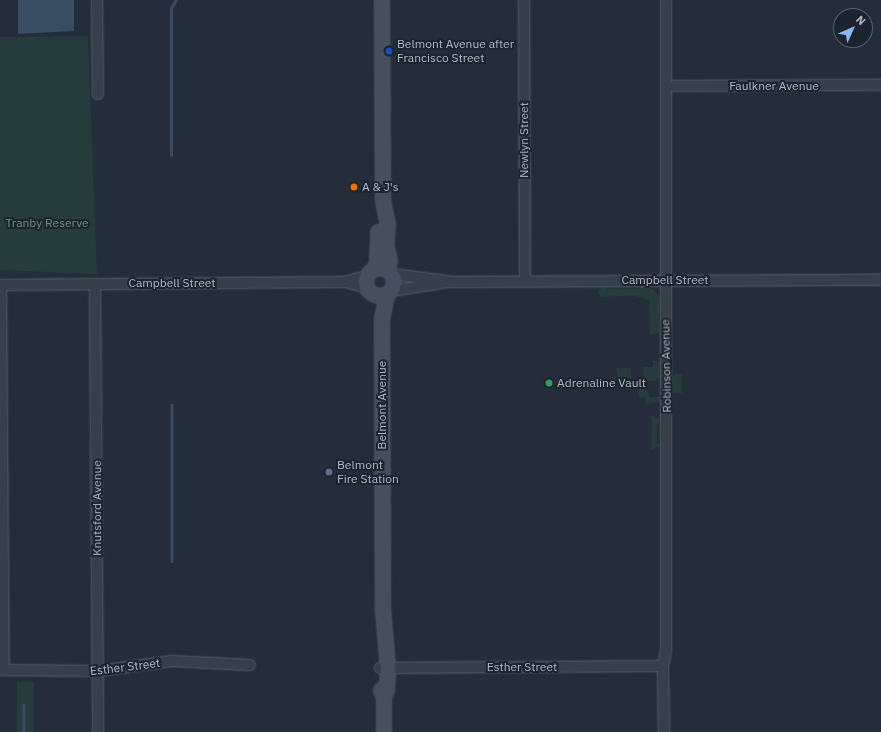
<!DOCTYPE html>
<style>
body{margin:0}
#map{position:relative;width:881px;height:732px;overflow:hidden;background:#242d39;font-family:"IBM Plex Sans",sans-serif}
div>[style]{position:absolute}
.green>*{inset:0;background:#263b3c}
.water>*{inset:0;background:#3a4c62}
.stream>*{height:2.5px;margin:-1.25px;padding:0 1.25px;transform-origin:1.25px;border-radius:1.25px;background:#3a4c62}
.roads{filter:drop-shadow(0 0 1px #555d68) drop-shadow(0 0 1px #555d68)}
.street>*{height:10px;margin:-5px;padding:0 5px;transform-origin:5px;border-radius:5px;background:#373f4a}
.secondary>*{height:14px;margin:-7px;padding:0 7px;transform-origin:7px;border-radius:7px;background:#454f5d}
.secondary>.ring{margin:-7px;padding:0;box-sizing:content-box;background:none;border:14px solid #454f5d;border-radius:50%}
.dots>*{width:11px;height:11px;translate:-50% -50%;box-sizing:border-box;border:2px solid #1c242f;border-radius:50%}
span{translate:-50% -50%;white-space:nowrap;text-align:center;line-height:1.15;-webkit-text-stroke:4px #1c242f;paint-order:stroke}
.poi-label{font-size:12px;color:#b2bac6}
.left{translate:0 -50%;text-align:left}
.street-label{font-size:12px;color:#b2bac6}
.park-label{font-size:12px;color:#6b9573}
.north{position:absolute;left:833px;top:8px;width:40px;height:40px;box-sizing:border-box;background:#1c242f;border:1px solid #58606b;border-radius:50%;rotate:45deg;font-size:11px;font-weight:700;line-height:16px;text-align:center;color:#b2bac6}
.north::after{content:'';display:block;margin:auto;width:14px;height:18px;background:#8cb6f1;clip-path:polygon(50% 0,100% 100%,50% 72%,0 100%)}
</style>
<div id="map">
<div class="green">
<div style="clip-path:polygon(88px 36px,97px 274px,0 270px,0 37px)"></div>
<div style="clip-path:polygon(603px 286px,606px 289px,639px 289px,640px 286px,653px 289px,660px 298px,659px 332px,650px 335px,649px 300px,635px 296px,601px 297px,597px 292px)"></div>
<div style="clip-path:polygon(653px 360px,659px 362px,659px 378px,654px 381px,643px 380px,643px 367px,653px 367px)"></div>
<div style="clip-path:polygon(616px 368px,631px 368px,631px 380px,618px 379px)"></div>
<div style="clip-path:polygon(675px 374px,682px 374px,682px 393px,674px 393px,671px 389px,671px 378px)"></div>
<div style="clip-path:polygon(638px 389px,647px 389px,650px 397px,660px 397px,660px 402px,645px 405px,645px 397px,639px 398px)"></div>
<div style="clip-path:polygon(653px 416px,660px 420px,657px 426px,657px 442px,660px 446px,651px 450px,652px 418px,644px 417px)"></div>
<div style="clip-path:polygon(17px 682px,34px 682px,34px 732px,17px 732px)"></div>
</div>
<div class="water">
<div style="clip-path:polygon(18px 0,74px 0,74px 31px,18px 34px)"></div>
</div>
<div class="stream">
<div style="left:171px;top:155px;width:147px;rotate:-90deg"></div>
<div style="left:171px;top:8px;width:9px;rotate:-58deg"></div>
<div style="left:172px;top:405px;width:156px;rotate:90deg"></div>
<div style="left:24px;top:705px;width:27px;rotate:90deg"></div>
</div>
<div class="roads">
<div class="street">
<div style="left:97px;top:0;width:94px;rotate:89.4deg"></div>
<div style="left:524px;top:0;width:281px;rotate:89.8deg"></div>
<div style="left:667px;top:86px;width:214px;rotate:-0.3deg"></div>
<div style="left:392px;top:274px;width:55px;rotate:7.3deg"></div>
<div style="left:346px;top:282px;width:22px;rotate:16deg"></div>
<div style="left:95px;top:284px;width:448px;rotate:89.6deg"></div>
<div style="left:0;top:285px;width:344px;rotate:-0.5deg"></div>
<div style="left:344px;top:282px;width:24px;rotate:-15deg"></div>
<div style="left:1px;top:285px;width:385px;rotate:89.6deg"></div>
<div style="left:392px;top:291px;width:58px;rotate:-9deg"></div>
<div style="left:449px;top:282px;width:432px;rotate:-0.3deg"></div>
<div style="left:380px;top:668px;width:283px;rotate:-0.4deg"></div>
<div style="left:0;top:670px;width:98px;rotate:0.6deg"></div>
<div style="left:98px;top:671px;width:75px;rotate:-7.7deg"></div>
<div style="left:172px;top:661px;width:78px;rotate:2.9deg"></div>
<div style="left:664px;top:732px;width:66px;rotate:-90.9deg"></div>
<div style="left:663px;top:666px;width:16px;rotate:-79deg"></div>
<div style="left:666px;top:650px;width:650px;rotate:-90deg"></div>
</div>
<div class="secondary">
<div style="left:382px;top:0;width:201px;rotate:89.7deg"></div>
<div style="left:383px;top:201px;width:24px;rotate:78deg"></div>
<div style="left:388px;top:224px;width:21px;rotate:95deg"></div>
<div style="left:386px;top:245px;width:16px;rotate:76deg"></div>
<div style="left:390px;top:261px;width:9px;rotate:111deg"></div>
<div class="ring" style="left:366px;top:268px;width:14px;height:14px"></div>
<div style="left:377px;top:268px;width:36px;rotate:-88deg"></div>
<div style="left:381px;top:690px;width:9px;rotate:69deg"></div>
<div style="left:384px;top:698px;width:34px;rotate:90deg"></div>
<div style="left:384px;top:698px;width:9px;rotate:-72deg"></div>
<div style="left:387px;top:689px;width:21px;rotate:-87deg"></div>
<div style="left:388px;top:668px;width:58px;rotate:-94.9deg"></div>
<div style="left:383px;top:610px;width:291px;rotate:-90.2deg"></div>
<div style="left:382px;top:319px;width:25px;rotate:-78deg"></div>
</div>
</div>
<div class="dots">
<div style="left:389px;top:51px;background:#1a4fb4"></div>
<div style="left:354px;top:187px;background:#e8710a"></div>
<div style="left:549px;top:383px;background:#2e9e5b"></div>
<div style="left:329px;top:472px;background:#5c6f8a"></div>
</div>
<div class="poi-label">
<span class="left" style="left:397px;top:51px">Belmont Avenue after<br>Francisco Street</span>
<span class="left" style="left:362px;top:187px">A &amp; J's</span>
<span class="left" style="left:557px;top:383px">Adrenaline Vault</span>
<span class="left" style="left:337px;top:472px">Belmont<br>Fire Station</span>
</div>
<div class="street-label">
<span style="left:774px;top:86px">Faulkner Avenue</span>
<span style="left:524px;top:140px;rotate:-90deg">Newlyn Street</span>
<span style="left:665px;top:280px">Campbell Street</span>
<span style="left:172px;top:283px">Campbell Street</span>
<span style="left:666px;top:366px;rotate:-91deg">Robinson Avenue</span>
<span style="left:382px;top:405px;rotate:-90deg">Belmont Avenue</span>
<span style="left:97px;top:508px;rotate:-90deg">Knutsford Avenue</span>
<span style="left:125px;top:667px;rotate:-7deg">Esther Street</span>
<span style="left:522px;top:667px">Esther Street</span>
</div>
<div class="park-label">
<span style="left:47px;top:223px">Tranby Reserve</span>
</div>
<div class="north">N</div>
</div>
